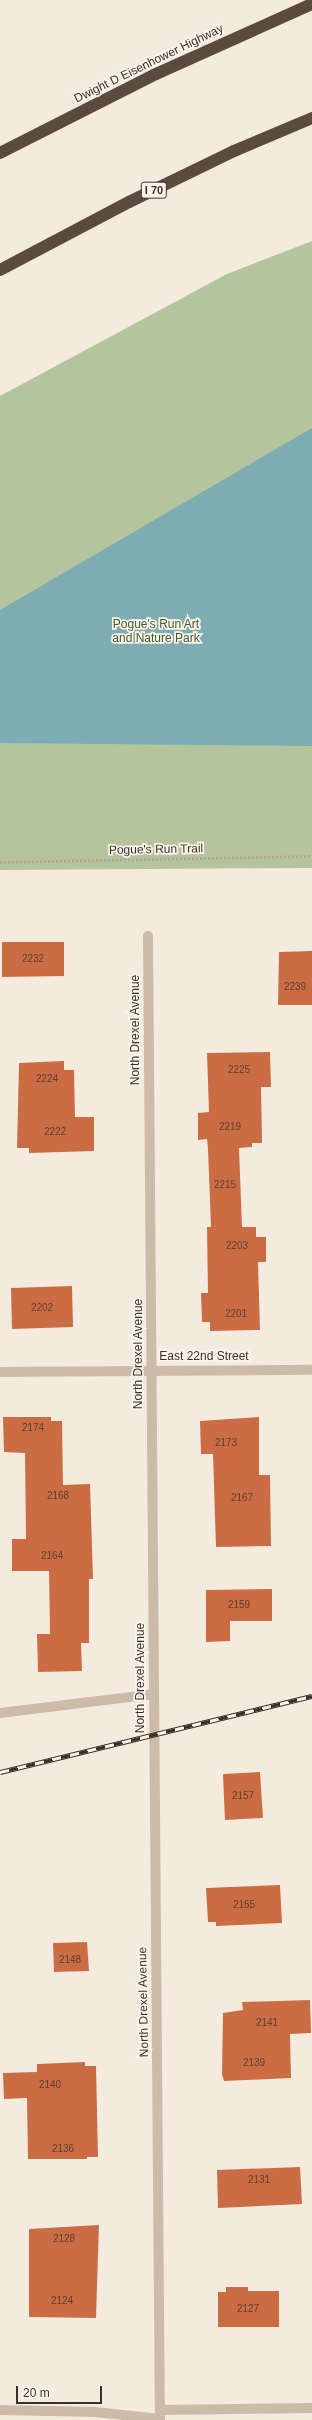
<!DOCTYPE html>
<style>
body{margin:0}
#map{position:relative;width:312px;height:2420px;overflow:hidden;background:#f4ebde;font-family:Arial,sans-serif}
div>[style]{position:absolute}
.green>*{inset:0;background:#b4c49d}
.water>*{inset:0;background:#7badb2}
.building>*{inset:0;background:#cb6d44}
.path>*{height:2.5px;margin-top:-1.25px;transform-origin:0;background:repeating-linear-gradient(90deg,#b9a593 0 2px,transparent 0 4px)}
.lane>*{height:10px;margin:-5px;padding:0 5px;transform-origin:5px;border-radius:5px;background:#cdbba9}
.street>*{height:10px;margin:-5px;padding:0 5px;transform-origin:5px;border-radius:5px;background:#cdbba9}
.highway>*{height:12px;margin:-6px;padding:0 6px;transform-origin:6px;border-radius:6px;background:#5b4a40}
.rail>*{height:4.5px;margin-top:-2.25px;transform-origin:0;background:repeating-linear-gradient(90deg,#fbf4eb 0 9px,#3a2f29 0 18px);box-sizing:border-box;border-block:1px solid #3a2f29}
span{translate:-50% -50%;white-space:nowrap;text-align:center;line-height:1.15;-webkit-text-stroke:3.5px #fbf4eb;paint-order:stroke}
.number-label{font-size:10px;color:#5e3e30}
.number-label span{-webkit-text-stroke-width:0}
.shield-label span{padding:1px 3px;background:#fbf4eb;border:1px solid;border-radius:3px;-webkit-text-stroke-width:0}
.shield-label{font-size:11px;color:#3a2f29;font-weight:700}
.street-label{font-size:12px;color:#3a2f29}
.park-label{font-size:12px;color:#46592b}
.scale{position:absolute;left:16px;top:2386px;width:86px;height:18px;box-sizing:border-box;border:2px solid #3a2f29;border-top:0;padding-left:5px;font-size:12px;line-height:14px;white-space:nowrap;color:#3a2f29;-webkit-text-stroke:3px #fbf4eb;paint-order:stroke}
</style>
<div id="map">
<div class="green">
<div style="clip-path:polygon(312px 241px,312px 868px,0 870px,0 396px,227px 274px)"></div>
</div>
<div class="water">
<div style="clip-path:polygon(312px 428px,312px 746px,0 743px,0 610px)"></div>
</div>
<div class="building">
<div style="clip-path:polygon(2px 942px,64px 942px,64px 976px,2px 977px)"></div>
<div style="clip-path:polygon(312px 951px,312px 1005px,278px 1005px,279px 952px)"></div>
<div style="clip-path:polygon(270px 1052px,271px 1087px,261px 1087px,262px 1143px,252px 1143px,252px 1147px,239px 1148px,242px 1227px,256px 1227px,256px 1237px,266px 1237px,266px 1262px,258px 1262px,260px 1330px,210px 1331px,210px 1322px,202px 1322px,201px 1293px,208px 1293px,207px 1227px,211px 1227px,208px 1149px,207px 1139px,198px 1140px,198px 1113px,209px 1112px,207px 1053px)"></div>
<div style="clip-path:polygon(64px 1061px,64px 1070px,74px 1070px,75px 1117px,94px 1117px,94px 1151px,29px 1153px,29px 1148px,17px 1148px,19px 1063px)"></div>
<div style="clip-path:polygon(72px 1286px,73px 1327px,12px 1329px,11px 1288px)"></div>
<div style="clip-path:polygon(3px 1417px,51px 1417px,51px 1421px,62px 1421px,63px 1485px,90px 1484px,93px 1579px,89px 1579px,89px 1643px,81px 1643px,82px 1671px,38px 1672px,37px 1634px,50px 1634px,49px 1571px,12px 1571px,12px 1539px,26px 1539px,25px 1453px,4px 1452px)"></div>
<div style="clip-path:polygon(259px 1417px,259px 1475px,270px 1475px,271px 1546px,216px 1547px,213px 1454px,201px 1454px,200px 1421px)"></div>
<div style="clip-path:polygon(272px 1589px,272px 1621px,230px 1621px,230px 1641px,206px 1642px,206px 1590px)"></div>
<div style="clip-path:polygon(260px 1772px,263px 1818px,225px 1820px,223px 1774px)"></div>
<div style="clip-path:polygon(280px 1885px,282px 1923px,216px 1926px,216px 1922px,208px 1922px,206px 1888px)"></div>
<div style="clip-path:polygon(87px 1942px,89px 1971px,54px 1972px,53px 1943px)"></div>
<div style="clip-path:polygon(310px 2000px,311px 2033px,290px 2034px,291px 2078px,224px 2081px,222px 2074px,223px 2013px,243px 2010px,242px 2002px)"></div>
<div style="clip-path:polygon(85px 2062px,85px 2066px,96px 2066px,98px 2157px,87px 2157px,87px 2159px,28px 2159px,27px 2098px,4px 2099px,3px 2073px,37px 2072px,37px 2064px)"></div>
<div style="clip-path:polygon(300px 2167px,302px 2204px,218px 2208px,217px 2170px)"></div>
<div style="clip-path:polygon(99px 2225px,96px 2318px,29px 2317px,29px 2229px)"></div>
<div style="clip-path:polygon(226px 2287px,248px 2287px,248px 2291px,279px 2291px,279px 2327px,218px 2327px,218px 2292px,226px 2292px)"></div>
</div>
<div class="path">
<div style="left:0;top:862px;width:312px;rotate:-1.1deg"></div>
</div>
<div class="lane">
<div style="left:0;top:2410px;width:95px;rotate:1.2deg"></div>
<div style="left:95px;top:2412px;width:65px;rotate:6.1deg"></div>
<div style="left:160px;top:2410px;width:152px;rotate:-0.8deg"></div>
</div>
<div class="street">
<div style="left:148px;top:936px;width:1484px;rotate:89.54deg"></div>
<div style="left:0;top:1372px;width:312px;rotate:-0.4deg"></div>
<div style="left:0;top:1713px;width:155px;rotate:-7deg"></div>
</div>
<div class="highway">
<div style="left:0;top:153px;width:175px;rotate:-26.9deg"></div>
<div style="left:156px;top:74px;width:171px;rotate:-24.2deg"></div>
<div style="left:0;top:270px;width:146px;rotate:-27.8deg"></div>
<div style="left:129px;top:202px;width:117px;rotate:-25.9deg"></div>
<div style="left:234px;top:151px;width:85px;rotate:-22.9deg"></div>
</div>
<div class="rail">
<div style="left:0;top:1772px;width:321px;rotate:-13.7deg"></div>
</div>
<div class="number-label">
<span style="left:33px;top:959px">2232</span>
<span style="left:295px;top:987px">2239</span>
<span style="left:239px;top:1070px">2225</span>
<span style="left:47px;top:1079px">2224</span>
<span style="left:230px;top:1127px">2219</span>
<span style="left:55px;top:1132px">2222</span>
<span style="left:225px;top:1185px">2215</span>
<span style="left:237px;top:1246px">2203</span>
<span style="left:42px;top:1308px">2202</span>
<span style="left:236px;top:1314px">2201</span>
<span style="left:33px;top:1428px">2174</span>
<span style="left:226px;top:1443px">2173</span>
<span style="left:58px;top:1496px">2168</span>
<span style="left:242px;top:1498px">2167</span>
<span style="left:52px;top:1556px">2164</span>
<span style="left:239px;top:1605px">2159</span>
<span style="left:243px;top:1796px">2157</span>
<span style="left:244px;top:1905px">2155</span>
<span style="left:70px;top:1960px">2148</span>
<span style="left:267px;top:2023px">2141</span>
<span style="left:254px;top:2063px">2139</span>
<span style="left:50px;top:2085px">2140</span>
<span style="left:63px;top:2149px">2136</span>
<span style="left:259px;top:2180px">2131</span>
<span style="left:64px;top:2239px">2128</span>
<span style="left:62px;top:2301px">2124</span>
<span style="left:248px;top:2309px">2127</span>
</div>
<div class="shield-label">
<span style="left:154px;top:190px">I 70</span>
</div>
<div class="street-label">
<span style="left:149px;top:64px;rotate:-26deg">Dwight D Eisenhower Highway</span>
<span style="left:156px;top:850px;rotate:-1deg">Pogue's Run Trail</span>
<span style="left:136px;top:1030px;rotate:-90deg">North Drexel Avenue</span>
<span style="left:139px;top:1354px;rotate:-90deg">North Drexel Avenue</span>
<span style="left:204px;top:1357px">East 22nd Street</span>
<span style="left:141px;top:1678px;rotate:-90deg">North Drexel Avenue</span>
<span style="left:144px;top:2002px;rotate:-91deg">North Drexel Avenue</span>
</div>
<div class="park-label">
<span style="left:156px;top:632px">Pogue's Run Art<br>and Nature Park</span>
</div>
<div class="scale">20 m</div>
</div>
